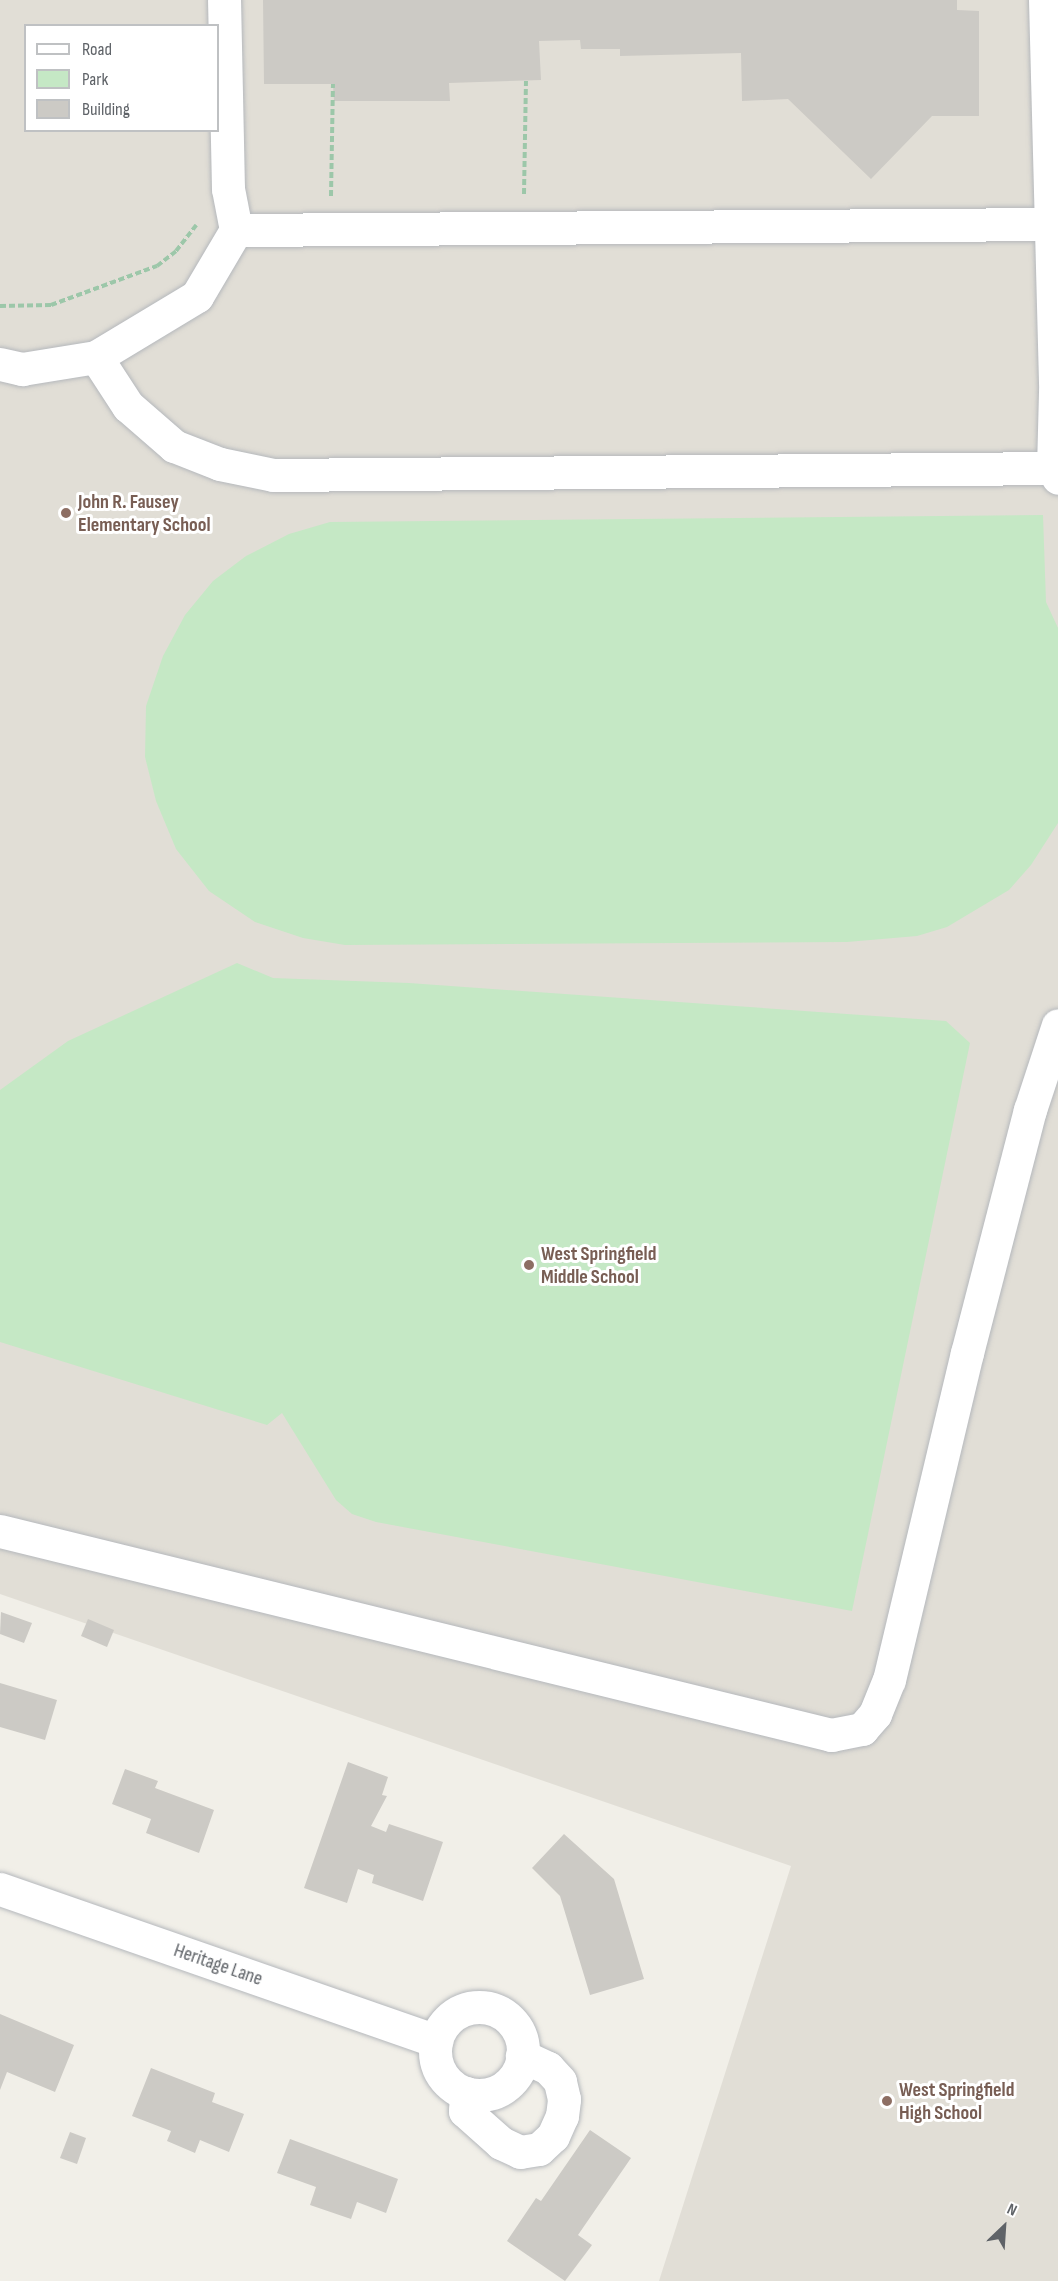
<!DOCTYPE html>
<style>
body{margin:0}
#map{position:relative;width:1058px;height:2281px;overflow:hidden;background:#f1efe8;font-family:"Sofia Sans Condensed",sans-serif}
div>[style]{position:absolute}
.education>*{inset:0;background:#e1ded6}
.green>*{inset:0;background:#c5e8c5}
.building>*{inset:0;background:#cccac5}
.path>*{height:4px;margin-top:-2px;transform-origin:0;background:repeating-linear-gradient(90deg,#9cc7a9 0 6px,transparent 0 9px)}
.roads{filter:drop-shadow(0 0 2px #b5b8bc) drop-shadow(0 0 2px #b5b8bc)}
.minor>*{height:33px;margin:-16.5px;padding:0 16.5px;transform-origin:16.5px;border-radius:16.5px;background:#fff}
.minor>.ring{margin:-16.5px;padding:0;box-sizing:content-box;background:none;border:33px solid #fff;border-radius:50%}
.dots>*{width:16px;height:16px;translate:-50% -50%;box-sizing:border-box;border:3px solid #fff;border-radius:50%}
span{translate:-50% -50%;white-space:nowrap;text-align:center;line-height:1.15;-webkit-text-stroke:6px #fff;paint-order:stroke}
.education-label{font-size:20px;color:#785e54;font-weight:700}
.left{translate:0 -50%;text-align:left}
.street-label{font-size:20px;color:#5f6368}
.legend{position:absolute;left:24px;top:24px;width:195px;height:108px;box-sizing:border-box;background:#fff;border:2px solid #bfc1c3;margin:0;padding:8px 10px;list-style:none;font-size:18px;color:#5f6368}
.legend li{display:flex;align-items:center;gap:12px;height:30px}
.legend b{width:30px;border:2px solid #bfc1c3}
.north{position:absolute;left:974px;top:2197px;width:60px;height:60px;-webkit-text-stroke:4px #fff;paint-order:stroke;rotate:25deg;font-size:16px;font-weight:700;line-height:24px;text-align:center;color:#5f6368}
.north::after{content:'';display:block;margin:auto;width:21px;height:27px;background:#5f6368;clip-path:polygon(50% 0,100% 100%,50% 72%,0 100%)}
</style>
<div id="map">
<div class="education">
<div style="clip-path:polygon(evenodd,0 0,1058px 0,1058px 2281px,659px 2281px,791px 1866px,0 1594px,0 0,26px 26px,218px 26px,218px 130px,26px 130px,26px 26px)"></div>
</div>
<div class="green">
<div style="clip-path:polygon(1043px 515px,1046px 602px,1058px 628px,1058px 823px,1031px 865px,1009px 890px,947px 927px,917px 936px,847px 942px,345px 945px,303px 938px,255px 922px,209px 891px,176px 849px,156px 801px,145px 757px,146px 706px,163px 656px,185px 615px,213px 581px,246px 556px,289px 534px,330px 522px)"></div>
<div style="clip-path:polygon(237px 963px,273px 978px,409px 983px,946px 1021px,970px 1043px,852px 1611px,376px 1522px,352px 1514px,336px 1500px,282px 1413px,267px 1425px,0 1342px,0 1090px,68px 1041px)"></div>
</div>
<div class="building">
<div style="clip-path:polygon(263px 0,957px 0,957px 10px,979px 11px,979px 116px,932px 116px,871px 179px,788px 99px,742px 101px,741px 53px,620px 56px,620px 49px,581px 49px,580px 40px,539px 41px,541px 80px,449px 83px,450px 101px,334px 101px,333px 84px,264px 84px)"></div>
<div style="clip-path:polygon(1px 1612px,32px 1623px,24px 1643px,0 1634px)"></div>
<div style="clip-path:polygon(88px 1619px,114px 1630px,107px 1647px,81px 1636px)"></div>
<div style="clip-path:polygon(0 1683px,57px 1700px,45px 1740px,0 1727px)"></div>
<div style="clip-path:polygon(348px 1762px,388px 1777px,382px 1795px,387px 1796px,371px 1826px,386px 1832px,389px 1824px,443px 1842px,423px 1901px,372px 1883px,374px 1875px,358px 1869px,347px 1903px,304px 1888px)"></div>
<div style="clip-path:polygon(125px 1769px,158px 1781px,155px 1788px,214px 1810px,199px 1853px,146px 1833px,151px 1819px,112px 1804px)"></div>
<div style="clip-path:polygon(564px 1834px,614px 1879px,644px 1979px,590px 1995px,560px 1896px,532px 1868px)"></div>
<div style="clip-path:polygon(0 2014px,74px 2045px,55px 2092px,7px 2072px,0 2090px)"></div>
<div style="clip-path:polygon(151px 2068px,215px 2093px,212px 2102px,244px 2114px,229px 2152px,200px 2140px,195px 2153px,167px 2141px,171px 2131px,132px 2116px)"></div>
<div style="clip-path:polygon(590px 2130px,631px 2158px,578px 2235px,592px 2245px,565px 2281px,507px 2241px,536px 2198px,541px 2201px)"></div>
<div style="clip-path:polygon(70px 2132px,86px 2138px,77px 2164px,60px 2158px)"></div>
<div style="clip-path:polygon(290px 2139px,398px 2179px,386px 2213px,357px 2202px,351px 2219px,310px 2205px,316px 2187px,277px 2173px)"></div>
</div>
<div class="path">
<div style="left:524px;top:194px;width:113px;rotate:-89deg"></div>
<div style="left:331px;top:196px;width:112px;rotate:-89deg"></div>
<div style="left:0;top:306px;width:51px;rotate:-1.1deg"></div>
<div style="left:51px;top:305px;width:113px;rotate:-20.2deg"></div>
<div style="left:157px;top:266px;width:24px;rotate:-38deg"></div>
<div style="left:176px;top:251px;width:33px;rotate:-52deg"></div>
</div>
<div class="roads">
<div class="minor">
<div style="left:1045px;top:0;width:392px;rotate:88.5deg"></div>
<div style="left:1055px;top:392px;width:76px;rotate:91.5deg"></div>
<div style="left:1053px;top:468px;width:11px;rotate:63deg"></div>
<div style="left:236px;top:230px;width:816px;rotate:-0.42deg"></div>
<div style="left:96px;top:357px;width:59px;rotate:56.9deg"></div>
<div style="left:128px;top:406px;width:61px;rotate:41deg"></div>
<div style="left:174px;top:446px;width:49px;rotate:21.4deg"></div>
<div style="left:220px;top:464px;width:54px;rotate:11.7deg"></div>
<div style="left:273px;top:475px;width:780px;rotate:-0.51deg"></div>
<div style="left:0;top:364px;width:23px;rotate:13deg"></div>
<div style="left:22px;top:369px;width:75px;rotate:-9.2deg"></div>
<div style="left:96px;top:357px;width:118px;rotate:-31.1deg"></div>
<div style="left:197px;top:296px;width:77px;rotate:-59.4deg"></div>
<div style="left:236px;top:230px;width:42px;rotate:-101deg"></div>
<div style="left:228px;top:189px;width:189px;rotate:-91.2deg"></div>
<div style="left:0;top:1531px;width:856px;rotate:13.79deg"></div>
<div style="left:831px;top:1735px;width:32px;rotate:-11deg"></div>
<div style="left:862px;top:1729px;width:20px;rotate:-49deg"></div>
<div style="left:875px;top:1714px;width:37px;rotate:-68deg"></div>
<div style="left:889px;top:1680px;width:336px;rotate:-76.6deg"></div>
<div style="left:967px;top:1353px;width:251px;rotate:-75.5deg"></div>
<div style="left:1030px;top:1110px;width:89px;rotate:-71.8deg"></div>
<div style="left:0;top:1889px;width:462px;rotate:19.2deg"></div>
<div class="ring" style="left:435px;top:2007px;width:55px;height:55px"></div>
<div style="left:466px;top:2093px;width:18px;rotate:93deg"></div>
<div style="left:465px;top:2111px;width:48px;rotate:41.6deg"></div>
<div style="left:501px;top:2143px;width:21px;rotate:25deg"></div>
<div style="left:520px;top:2152px;width:19px;rotate:-9deg"></div>
<div style="left:539px;top:2149px;width:19px;rotate:-43deg"></div>
<div style="left:553px;top:2136px;width:22px;rotate:-66deg"></div>
<div style="left:562px;top:2116px;width:17px;rotate:-83deg"></div>
<div style="left:564px;top:2099px;width:18px;rotate:-103deg"></div>
<div style="left:560px;top:2081px;width:18px;rotate:-133deg"></div>
<div style="left:548px;top:2068px;width:29px;rotate:-155deg"></div>
</div>
</div>
<div class="dots">
<div style="left:66px;top:513px;background:#8d6e63"></div>
<div style="left:529px;top:1265px;background:#8d6e63"></div>
<div style="left:887px;top:2101px;background:#8d6e63"></div>
</div>
<div class="education-label">
<span class="left" style="left:78px;top:514px">John R. Fausey<br>Elementary School</span>
<span class="left" style="left:541px;top:1266px">West Springfield<br>Middle School</span>
<span class="left" style="left:899px;top:2102px">West Springfield<br>High School</span>
</div>
<div class="street-label">
<span style="left:218px;top:1965px;rotate:19deg">Heritage Lane</span>
</div>
<ul class="legend">
<li><b style="height:8px;background:#fff"></b>Road</li>
<li><b style="height:16px;background:#c5e8c5"></b>Park</li>
<li><b style="height:16px;background:#cccac5"></b>Building</li>
</ul>
<div class="north">N</div>
</div>
